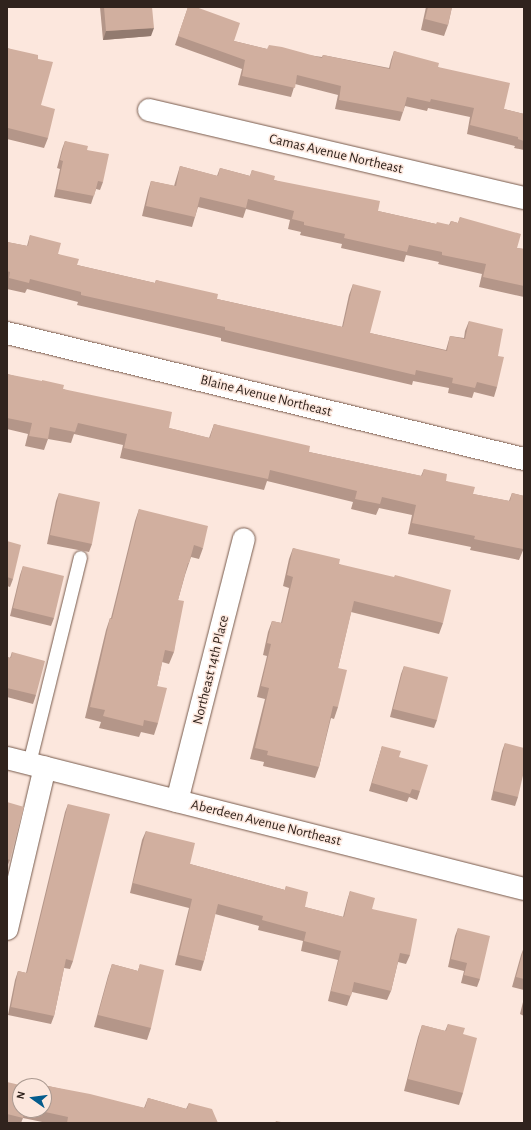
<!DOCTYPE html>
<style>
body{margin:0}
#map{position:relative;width:531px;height:1130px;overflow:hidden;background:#fce7dd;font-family:"Alegreya Sans",sans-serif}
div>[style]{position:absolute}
.roads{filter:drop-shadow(0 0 1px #775a4c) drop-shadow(0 0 1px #775a4c)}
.lane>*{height:13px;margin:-6.5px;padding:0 6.5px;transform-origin:6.5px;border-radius:6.5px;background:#fff}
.street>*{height:22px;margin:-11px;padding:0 11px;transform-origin:11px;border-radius:11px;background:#fff}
.secondary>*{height:22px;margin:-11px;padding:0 11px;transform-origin:11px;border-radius:11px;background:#fff}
.wall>*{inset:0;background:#b49689}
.shaded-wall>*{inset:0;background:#927a6f}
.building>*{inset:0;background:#d1af9f}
span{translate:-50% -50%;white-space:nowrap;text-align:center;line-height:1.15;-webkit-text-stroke:3px #fce7dd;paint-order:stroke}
.street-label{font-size:14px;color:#30231d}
.frame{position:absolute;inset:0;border:8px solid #30231d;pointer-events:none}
.north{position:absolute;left:12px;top:1078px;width:40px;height:40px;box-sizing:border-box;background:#fce7dd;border:1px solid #aa9990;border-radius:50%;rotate:284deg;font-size:11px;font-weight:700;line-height:16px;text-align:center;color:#30231d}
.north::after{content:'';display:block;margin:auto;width:14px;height:18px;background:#045c8d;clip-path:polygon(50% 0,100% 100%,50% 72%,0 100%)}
</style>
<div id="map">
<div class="roads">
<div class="lane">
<div style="left:29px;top:763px;width:212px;rotate:-76.1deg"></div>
</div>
<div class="street">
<div style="left:149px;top:110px;width:385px;rotate:13.2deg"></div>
<div style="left:7px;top:333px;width:532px;rotate:13.7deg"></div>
<div style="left:177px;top:801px;width:270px;rotate:-75.7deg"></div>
<div style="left:7px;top:929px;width:166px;rotate:-76.8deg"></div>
</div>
<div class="secondary">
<div style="left:7px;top:758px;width:533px;rotate:14.22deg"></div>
</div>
</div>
<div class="wall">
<div style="clip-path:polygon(100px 7px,152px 7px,151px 36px,103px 40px)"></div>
<div style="clip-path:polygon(188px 7px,234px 41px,267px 49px,322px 57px,323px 55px,389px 68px,391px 60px,394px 51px,438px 67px,504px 109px,524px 114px,524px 150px,514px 148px,515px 146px,467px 134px,470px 117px,428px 108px,427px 111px,405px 106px,400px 121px,335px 109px,338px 95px,295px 84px,291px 97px,238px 85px,242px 69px,175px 45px)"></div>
<div style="clip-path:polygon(426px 7px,452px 7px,448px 25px,444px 36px,421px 30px)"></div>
<div style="clip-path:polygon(7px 48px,38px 59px,41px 105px,48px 138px,44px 148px,7px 139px)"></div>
<div style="clip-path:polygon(65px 141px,87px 150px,103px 182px,100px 190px,96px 189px,91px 204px,54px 197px,60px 169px,57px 168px,62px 149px)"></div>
<div style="clip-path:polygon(180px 166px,217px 176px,220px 168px,250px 176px,252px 170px,274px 180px,378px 211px,436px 224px,449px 225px,451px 221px,458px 223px,460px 217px,517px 248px,524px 249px,524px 297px,479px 287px,482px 274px,438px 264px,439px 262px,406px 255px,404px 262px,341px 248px,342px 244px,300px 235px,301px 232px,288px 229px,290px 220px,246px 209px,243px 218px,198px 207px,192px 227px,142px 216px,148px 191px,151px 181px,174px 186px)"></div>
<div style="clip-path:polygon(30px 235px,58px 254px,77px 265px,155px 283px,156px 280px,217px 299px,342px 327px,349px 295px,353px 284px,370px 333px,446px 350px,450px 336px,464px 338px,465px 331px,469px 321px,498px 356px,497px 387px,494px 397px,474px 392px,472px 398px,448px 393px,449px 388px,413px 381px,412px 385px,221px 341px,221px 338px,77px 305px,78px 302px,27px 289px,25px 293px,7px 289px,7px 242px,27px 246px)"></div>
<div style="clip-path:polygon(7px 374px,63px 389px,169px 428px,209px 438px,214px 424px,309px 452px,421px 476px,424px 469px,446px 481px,473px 494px,509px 501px,512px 493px,524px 496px,524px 548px,519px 560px,470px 550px,471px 547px,408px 534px,412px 515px,379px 508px,376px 515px,351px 509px,353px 502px,267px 481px,264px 490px,120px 458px,123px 445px,74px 434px,71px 443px,48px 439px,44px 450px,25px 446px,28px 434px,7px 429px)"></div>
<div style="clip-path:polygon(59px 493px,92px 544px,89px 552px,47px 544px,56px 501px)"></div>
<div style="clip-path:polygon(139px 509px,203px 548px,199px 559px,191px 557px,185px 575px,178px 600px,174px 652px,169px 664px,162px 662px,157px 686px,158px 723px,154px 735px,141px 732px,139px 737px,99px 728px,101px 722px,85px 718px,106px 630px,110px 618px,111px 618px,135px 521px)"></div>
<div style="clip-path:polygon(7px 541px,13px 579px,10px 587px,7px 586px)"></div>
<div style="clip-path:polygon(293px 548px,339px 564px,443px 623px,439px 634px,351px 612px,338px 668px,338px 707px,334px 719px,331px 718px,319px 767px,315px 778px,263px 766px,264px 762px,250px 759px,265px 699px,257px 697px,267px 656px,263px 655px,268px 632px,272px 621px,281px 623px,289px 588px,283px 586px,289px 559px)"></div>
<div style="clip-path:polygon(23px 566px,54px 618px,51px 626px,10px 616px,20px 575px)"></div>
<div style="clip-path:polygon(12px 652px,36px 695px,33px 704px,7px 697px,7px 657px,10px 658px)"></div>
<div style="clip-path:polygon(404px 666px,437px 720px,434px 728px,390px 717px,401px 674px)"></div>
<div style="clip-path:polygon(505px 743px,518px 797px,515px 806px,491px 800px,502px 751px)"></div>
<div style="clip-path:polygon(382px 746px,420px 791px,417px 800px,409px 797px,407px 802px,369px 791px)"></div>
<div style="clip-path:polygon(7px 802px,10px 860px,7px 867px)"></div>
<div style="clip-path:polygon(68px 804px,73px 961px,70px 969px,64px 968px,54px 1016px,51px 1024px,8px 1015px,15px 980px,18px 971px,26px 973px,65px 812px)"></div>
<div style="clip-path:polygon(146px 831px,190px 864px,285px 890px,286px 886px,305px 907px,343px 917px,347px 901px,350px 891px,372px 909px,410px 955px,406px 964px,398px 962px,391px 991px,387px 1000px,352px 992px,347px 1006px,328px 1001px,338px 960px,301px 951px,303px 941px,258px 930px,259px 926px,215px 914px,204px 961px,201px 971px,175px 965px,189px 908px,130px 893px,142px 840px)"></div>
<div style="clip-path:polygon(458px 928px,480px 979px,477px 987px,461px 983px,464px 971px,448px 967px,455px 936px)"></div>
<div style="clip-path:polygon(524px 947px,524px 990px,512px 987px,521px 955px)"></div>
<div style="clip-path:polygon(112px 964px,138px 971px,140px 964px,151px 1028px,147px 1040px,94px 1027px,108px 976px)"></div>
<div style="clip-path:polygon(524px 998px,524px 1016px,520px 1014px)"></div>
<div style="clip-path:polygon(448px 1024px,463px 1034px,463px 1093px,459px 1105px,404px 1091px,418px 1037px,422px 1025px,445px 1031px)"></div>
<div style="clip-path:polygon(7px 1082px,20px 1110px,44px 1110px,46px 1091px,48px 1086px,144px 1108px,148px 1098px,186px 1109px,189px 1103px,218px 1123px,47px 1123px,23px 1118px,21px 1123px,7px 1123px)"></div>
</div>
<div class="shaded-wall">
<div style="clip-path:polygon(154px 28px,151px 36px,103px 40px,106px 31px)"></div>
</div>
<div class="building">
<div style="clip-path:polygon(104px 7px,152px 7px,154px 28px,106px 31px)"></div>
<div style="clip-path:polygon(188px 7px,196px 7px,240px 23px,234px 41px,267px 49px,269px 45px,282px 47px,322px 58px,323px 55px,390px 69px,394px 51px,439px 63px,438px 67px,510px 83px,504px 109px,524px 114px,524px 141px,518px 139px,518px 137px,470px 125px,474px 108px,431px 99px,430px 102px,407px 97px,403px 112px,339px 100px,341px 86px,297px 75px,295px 88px,242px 76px,245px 60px,178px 36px)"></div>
<div style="clip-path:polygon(428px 7px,452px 7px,448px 25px,425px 19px)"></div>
<div style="clip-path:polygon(7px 48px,38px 55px,38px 59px,53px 62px,41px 105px,55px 109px,48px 138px,8px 128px,7px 131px)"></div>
<div style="clip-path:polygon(65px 141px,88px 146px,87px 150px,109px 154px,103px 182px,98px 181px,94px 196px,57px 189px,63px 161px,60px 160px)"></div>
<div style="clip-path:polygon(180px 166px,218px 176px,220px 168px,250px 176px,252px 170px,275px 176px,274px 180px,380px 201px,378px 211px,436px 224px,437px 222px,450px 225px,451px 221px,458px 223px,460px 217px,521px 234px,517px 248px,524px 249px,524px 286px,483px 277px,486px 264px,442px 255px,442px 252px,409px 245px,407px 252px,344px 238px,345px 234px,304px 225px,304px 222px,292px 219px,294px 211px,248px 199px,246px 208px,200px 197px,195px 217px,146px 206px,151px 181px,176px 186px)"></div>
<div style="clip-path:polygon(30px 235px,61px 243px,58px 254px,79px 259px,77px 265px,155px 283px,156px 280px,218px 294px,217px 299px,343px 327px,353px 284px,381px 291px,370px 333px,447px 351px,450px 336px,465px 339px,469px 321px,503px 329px,498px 356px,504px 357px,497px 387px,477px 382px,475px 388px,452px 383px,453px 378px,416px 370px,415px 375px,225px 330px,225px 327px,81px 295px,81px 292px,30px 279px,29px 283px,9px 278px,10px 272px,7px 271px,7px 242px,28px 246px)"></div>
<div style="clip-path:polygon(7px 374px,42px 381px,42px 380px,64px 385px,63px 389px,172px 412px,169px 428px,210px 438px,214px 424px,310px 446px,309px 452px,422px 476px,424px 469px,447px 474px,446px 481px,475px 487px,473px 494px,510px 501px,512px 493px,524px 496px,524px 546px,523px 549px,474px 539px,475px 536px,412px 523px,416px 505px,382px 497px,380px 504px,355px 499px,357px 491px,270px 470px,268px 479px,124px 448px,127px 434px,78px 423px,75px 432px,50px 427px,48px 439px,29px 436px,32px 423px,7px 418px)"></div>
<div style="clip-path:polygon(59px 493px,100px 502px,92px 544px,50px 535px)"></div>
<div style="clip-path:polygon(139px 509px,208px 526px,203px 548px,194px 545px,189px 563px,188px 563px,178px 600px,184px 601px,174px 652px,165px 650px,157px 686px,167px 688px,158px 723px,144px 720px,143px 726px,103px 716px,105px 710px,90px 707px,110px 618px,112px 619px)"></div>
<div style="clip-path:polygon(7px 541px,21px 545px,13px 579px,7px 577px)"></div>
<div style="clip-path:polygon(293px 548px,340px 559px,339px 564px,394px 577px,395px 575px,451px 590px,443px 623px,354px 601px,338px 668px,347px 670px,338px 707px,333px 706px,319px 767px,267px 755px,268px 751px,255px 748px,269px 688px,261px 686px,271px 644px,267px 643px,272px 621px,282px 623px,293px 577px,287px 575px)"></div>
<div style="clip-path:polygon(23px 566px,64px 576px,54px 618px,13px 608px)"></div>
<div style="clip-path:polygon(12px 652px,45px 661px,36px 695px,7px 688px,7px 657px,11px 658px)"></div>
<div style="clip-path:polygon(404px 666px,448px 677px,437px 720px,393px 709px)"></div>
<div style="clip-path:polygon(505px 743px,524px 748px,524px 771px,518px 797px,494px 791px)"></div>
<div style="clip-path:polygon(382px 746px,401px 751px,399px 757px,428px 765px,420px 791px,412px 789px,410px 794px,372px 783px)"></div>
<div style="clip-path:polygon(7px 802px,24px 807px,10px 860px,7px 859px)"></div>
<div style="clip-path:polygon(68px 804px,110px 814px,73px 961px,66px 959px,54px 1016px,11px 1007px,18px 971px,27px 973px)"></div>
<div style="clip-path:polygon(146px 831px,195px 843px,190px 864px,285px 890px,286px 886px,308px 892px,305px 907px,344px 917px,350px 891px,375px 898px,372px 909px,417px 919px,410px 955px,400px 953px,391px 991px,354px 982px,351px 996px,331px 991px,341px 951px,304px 941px,306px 932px,262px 920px,263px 916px,218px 904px,204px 961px,179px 955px,192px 899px,133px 883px)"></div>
<div style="clip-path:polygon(458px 928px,490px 936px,480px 979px,464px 975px,467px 963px,451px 959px)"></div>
<div style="clip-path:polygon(524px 948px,524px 979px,516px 977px)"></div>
<div style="clip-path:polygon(112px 964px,138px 971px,140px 964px,164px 970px,151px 1028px,98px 1015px)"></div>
<div style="clip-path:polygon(448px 1024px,465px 1028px,463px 1034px,477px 1038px,463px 1093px,408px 1079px,422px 1025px,446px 1031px)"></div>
<div style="clip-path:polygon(7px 1082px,24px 1086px,20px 1086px,20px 1110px,25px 1110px,23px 1118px,7px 1114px)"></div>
<div style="clip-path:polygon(48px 1086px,90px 1094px,145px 1108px,148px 1098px,187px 1109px,189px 1103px,212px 1109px,218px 1123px,67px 1123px,68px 1117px,36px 1110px,44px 1110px,44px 1091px,47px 1091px)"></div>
<div style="clip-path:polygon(276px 1121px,286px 1123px,275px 1123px)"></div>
</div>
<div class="street-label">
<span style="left:336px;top:154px;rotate:13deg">Camas Avenue Northeast</span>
<span style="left:266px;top:396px;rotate:14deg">Blaine Avenue Northeast</span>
<span style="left:211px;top:670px;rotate:-76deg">Northeast 14th Place</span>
<span style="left:266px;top:823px;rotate:14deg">Aberdeen Avenue Northeast</span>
</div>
<div class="frame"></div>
<div class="north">N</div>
</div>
